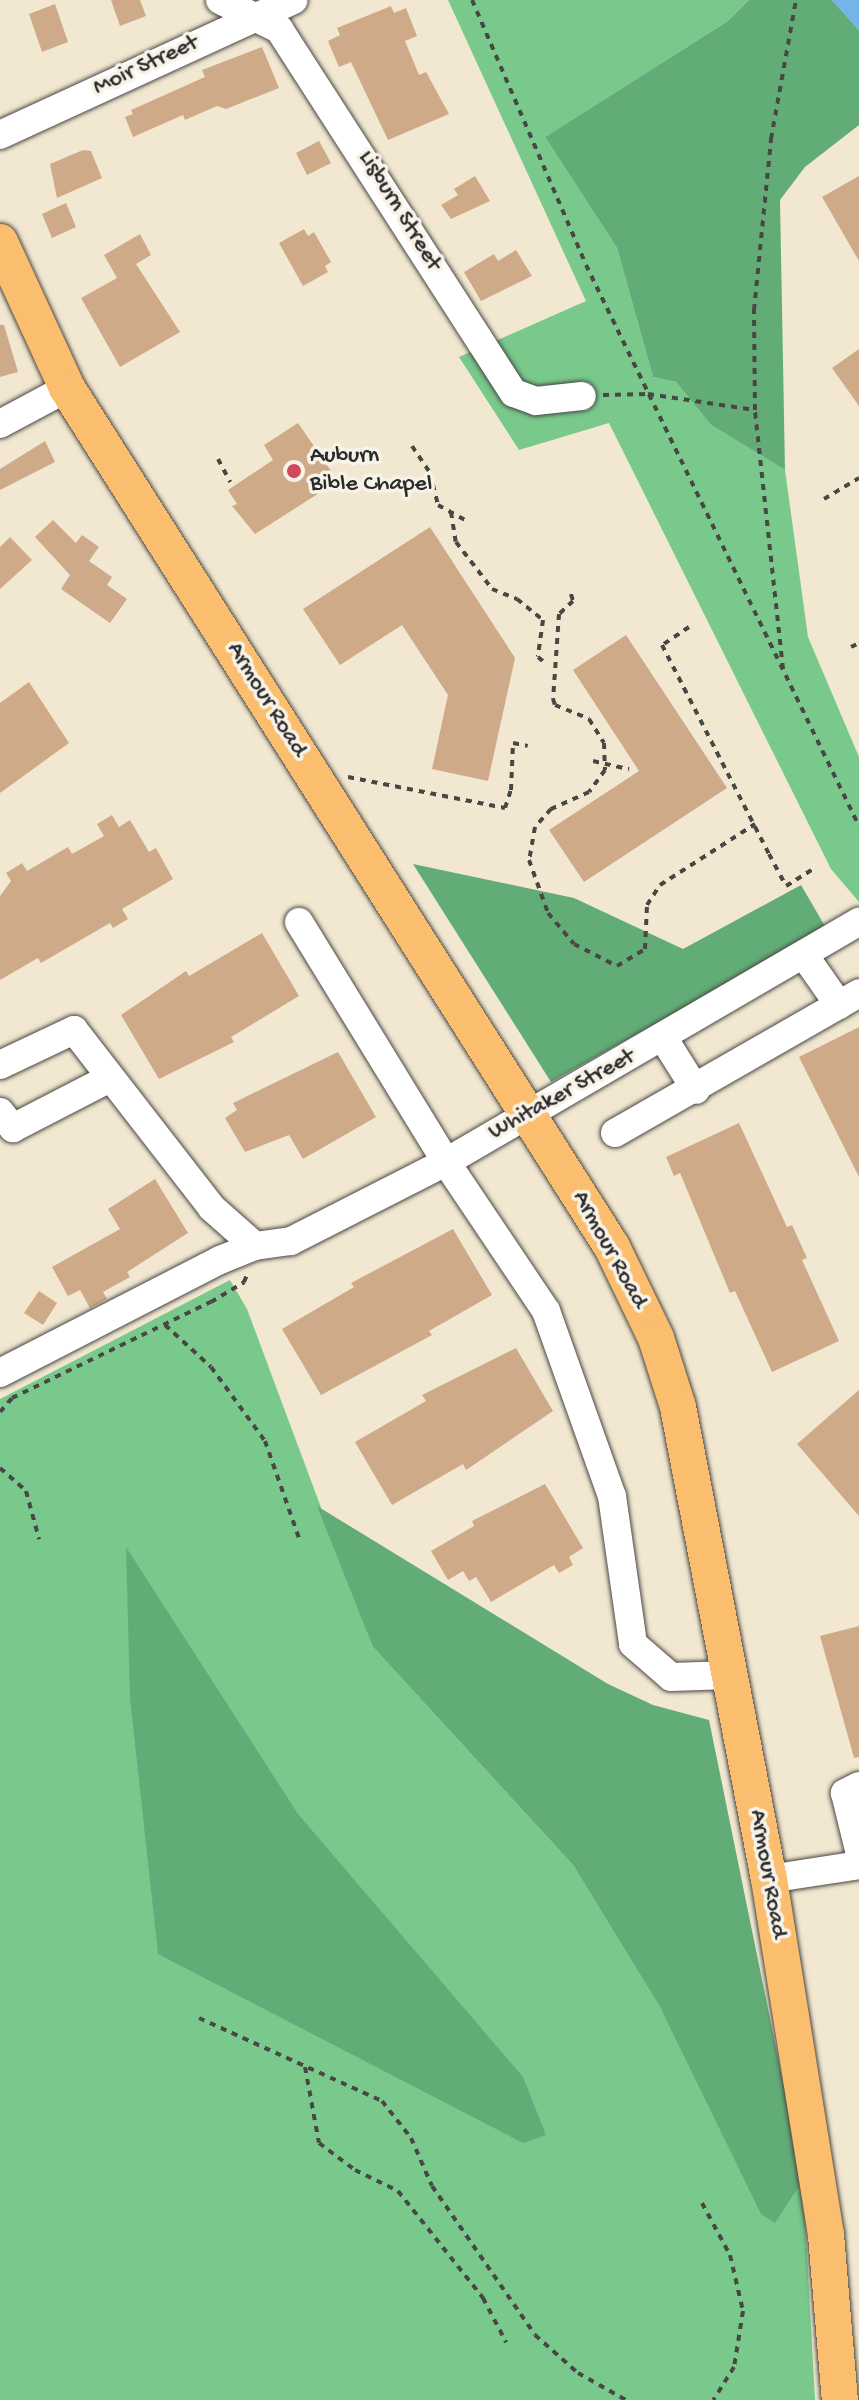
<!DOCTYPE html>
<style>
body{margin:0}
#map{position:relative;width:859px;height:2400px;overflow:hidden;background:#f2e8d1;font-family:"Gochi Hand",sans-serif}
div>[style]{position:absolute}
.green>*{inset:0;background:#78c98b}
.forest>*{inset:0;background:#62ad77}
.water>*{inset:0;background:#73b5e8}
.building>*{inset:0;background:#ceaa89}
.path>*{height:4px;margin-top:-2px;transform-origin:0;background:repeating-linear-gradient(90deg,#494744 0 6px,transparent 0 12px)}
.roads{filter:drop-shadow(0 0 2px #494744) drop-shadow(0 0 2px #494744)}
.minor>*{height:28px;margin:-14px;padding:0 14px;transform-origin:14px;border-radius:14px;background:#fff}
.major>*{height:36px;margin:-18px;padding:0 18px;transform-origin:18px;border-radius:18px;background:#fabe6e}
.dots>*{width:22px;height:22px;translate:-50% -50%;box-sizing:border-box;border:4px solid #f7f3e8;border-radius:50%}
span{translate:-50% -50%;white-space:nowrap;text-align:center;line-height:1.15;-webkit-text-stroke:7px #f7f3e8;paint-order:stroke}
.street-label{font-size:24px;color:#2b2b2b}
.poi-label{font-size:24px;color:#2b2b2b}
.left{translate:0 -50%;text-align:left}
</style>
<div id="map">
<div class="green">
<div style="clip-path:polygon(448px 0,749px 0,728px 21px,545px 137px,617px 248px,653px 377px,676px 382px,711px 425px,785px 470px,808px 637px,859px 757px,859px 902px,831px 869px,609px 423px,519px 450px,459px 357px,586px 301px)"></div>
<div style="clip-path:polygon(230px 1280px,247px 1309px,373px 1647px,573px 1865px,661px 2009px,803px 2180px,815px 2400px,0 2400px,0 1399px)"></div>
</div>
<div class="forest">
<div style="clip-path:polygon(749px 0,832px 0,859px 30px,859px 125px,805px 167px,780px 200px,785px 470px,711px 425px,676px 382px,653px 377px,617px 248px,545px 137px,728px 21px)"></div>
<div style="clip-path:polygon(413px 864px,574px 898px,683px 949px,801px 885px,826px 928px,551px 1082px)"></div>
<div style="clip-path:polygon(317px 1506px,608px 1684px,653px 1705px,709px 1720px,803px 2180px,775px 2223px,761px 2214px,661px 2009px,573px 1865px,373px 1647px)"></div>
<div style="clip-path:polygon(126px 1547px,298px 1814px,523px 2077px,546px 2135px,523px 2143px,158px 1954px,130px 1698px)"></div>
</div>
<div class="water">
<div style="clip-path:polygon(832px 0,859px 0,859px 30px)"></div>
</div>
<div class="building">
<div style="clip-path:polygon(111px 0,140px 0,146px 16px,120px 26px)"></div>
<div style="clip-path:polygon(55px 4px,68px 42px,42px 52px,29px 14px)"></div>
<div style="clip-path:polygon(391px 6px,394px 13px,406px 8px,417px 36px,405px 41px,419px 75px,426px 72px,449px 114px,388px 140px,351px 62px,339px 67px,328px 41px,340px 35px,337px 28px)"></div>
<div style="clip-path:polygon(262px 47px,279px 88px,226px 109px,217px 106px,185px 120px,183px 115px,133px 137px,125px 117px,133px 114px,131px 110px,205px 77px,202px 70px)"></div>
<div style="clip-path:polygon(319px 141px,331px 163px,307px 175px,296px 153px)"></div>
<div style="clip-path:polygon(83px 150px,91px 151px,102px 178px,57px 198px,50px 164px)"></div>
<div style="clip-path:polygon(475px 176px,490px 201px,451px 219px,441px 205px,458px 195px,454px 189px)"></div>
<div style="clip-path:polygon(859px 176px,859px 261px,822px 197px)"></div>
<div style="clip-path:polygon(66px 203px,76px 227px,52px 238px,42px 214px)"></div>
<div style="clip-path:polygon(304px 229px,308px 236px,314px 232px,331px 262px,325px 266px,328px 272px,303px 286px,279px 243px)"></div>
<div style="clip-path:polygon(140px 234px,151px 255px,136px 264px,180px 332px,120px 367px,81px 298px,117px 278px,104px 255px)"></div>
<div style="clip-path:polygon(516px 250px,532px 276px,481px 301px,464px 272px,494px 254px,498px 261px)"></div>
<div style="clip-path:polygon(0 325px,4px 325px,18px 372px,0 377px)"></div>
<div style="clip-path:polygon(859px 349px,859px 406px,832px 368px)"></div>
<div style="clip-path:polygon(298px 423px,338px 481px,255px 534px,232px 506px,237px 504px,228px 490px,273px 460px,264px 445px)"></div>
<div style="clip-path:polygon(45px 441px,55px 462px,0 490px,0 469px)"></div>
<div style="clip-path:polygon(53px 520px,76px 543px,82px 535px,99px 547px,89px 561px,112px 577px,107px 585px,127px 599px,110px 623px,61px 589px,70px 575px,35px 537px)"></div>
<div style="clip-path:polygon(430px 527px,515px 658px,488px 781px,432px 769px,448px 695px,402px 625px,340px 665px,303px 609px)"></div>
<div style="clip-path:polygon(10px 537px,32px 560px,0 589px,0 547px)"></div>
<div style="clip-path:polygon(626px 635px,727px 788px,584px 882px,549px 830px,639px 771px,573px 670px)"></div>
<div style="clip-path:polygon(29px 682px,69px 743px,0 793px,0 703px)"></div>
<div style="clip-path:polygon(112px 815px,119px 827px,130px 820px,149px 852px,156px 848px,173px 879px,122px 909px,128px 919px,113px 928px,110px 923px,41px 963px,38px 958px,0 980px,0 896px,11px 881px,6px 873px,22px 863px,27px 871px,68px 847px,72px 854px,104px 836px,97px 824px)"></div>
<div style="clip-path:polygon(262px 933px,299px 996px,231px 1037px,234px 1042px,159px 1079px,121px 1015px,186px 971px,189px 976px)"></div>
<div style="clip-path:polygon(859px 1027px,859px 1177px,799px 1057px)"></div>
<div style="clip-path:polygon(338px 1052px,376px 1117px,303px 1159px,289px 1135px,245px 1152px,225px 1118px,237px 1110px,233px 1103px)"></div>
<div style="clip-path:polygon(739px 1123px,787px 1227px,792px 1225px,807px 1258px,802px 1260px,839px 1341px,772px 1372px,735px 1291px,730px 1293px,680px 1173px,674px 1176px,666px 1157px)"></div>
<div style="clip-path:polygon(155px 1179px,188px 1233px,127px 1272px,130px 1277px,103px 1292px,107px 1299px,98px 1304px,90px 1308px,80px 1290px,68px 1296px,52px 1267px,120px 1229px,108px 1209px)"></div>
<div style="clip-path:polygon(453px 1229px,492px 1295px,429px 1331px,432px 1335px,321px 1395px,282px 1329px,354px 1287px,351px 1283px)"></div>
<div style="clip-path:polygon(39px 1291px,57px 1303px,43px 1325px,24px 1313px)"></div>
<div style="clip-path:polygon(516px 1348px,553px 1411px,466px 1470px,463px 1464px,392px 1505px,355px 1442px,426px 1401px,422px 1395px)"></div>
<div style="clip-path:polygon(859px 1390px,859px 1516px,797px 1444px)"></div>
<div style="clip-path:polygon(545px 1484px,583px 1548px,569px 1557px,573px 1565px,559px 1573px,554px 1565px,491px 1602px,476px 1577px,469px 1581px,463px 1571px,448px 1580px,431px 1551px,474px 1526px,472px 1521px)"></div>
<div style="clip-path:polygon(859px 1626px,859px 1757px,854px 1758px,820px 1636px)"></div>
</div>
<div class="path">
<div style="left:472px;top:0;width:288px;rotate:66.7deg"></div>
<div style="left:586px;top:265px;width:624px;rotate:64.05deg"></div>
<div style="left:603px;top:395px;width:45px;rotate:-1.3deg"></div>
<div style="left:648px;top:394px;width:108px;rotate:8.5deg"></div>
<div style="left:412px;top:446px;width:32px;rotate:56deg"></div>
<div style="left:430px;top:473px;width:33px;rotate:76deg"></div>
<div style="left:438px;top:505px;width:35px;rotate:29deg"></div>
<div style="left:218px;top:459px;width:26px;rotate:62deg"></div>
<div style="left:824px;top:499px;width:41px;rotate:-31deg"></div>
<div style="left:451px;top:512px;width:30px;rotate:81deg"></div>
<div style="left:456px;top:542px;width:59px;rotate:52.5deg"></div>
<div style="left:492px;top:589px;width:27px;rotate:22deg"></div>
<div style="left:517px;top:599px;width:33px;rotate:39deg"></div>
<div style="left:543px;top:620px;width:37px;rotate:98deg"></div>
<div style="left:538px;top:657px;width:8px;rotate:40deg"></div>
<div style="left:571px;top:594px;width:7px;rotate:74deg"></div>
<div style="left:573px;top:601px;width:19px;rotate:137deg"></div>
<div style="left:559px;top:614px;width:85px;rotate:94deg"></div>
<div style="left:553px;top:699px;width:6px;rotate:72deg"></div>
<div style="left:555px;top:705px;width:37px;rotate:22deg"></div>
<div style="left:589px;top:719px;width:28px;rotate:58deg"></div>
<div style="left:604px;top:743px;width:27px;rotate:88deg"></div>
<div style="left:605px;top:770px;width:27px;rotate:126deg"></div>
<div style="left:589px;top:792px;width:42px;rotate:155.9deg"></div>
<div style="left:551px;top:809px;width:24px;rotate:132deg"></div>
<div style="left:535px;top:827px;width:34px;rotate:100deg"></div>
<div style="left:529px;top:860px;width:56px;rotate:70.3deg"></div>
<div style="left:548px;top:913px;width:40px;rotate:50deg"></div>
<div style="left:574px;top:944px;width:48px;rotate:27.1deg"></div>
<div style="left:617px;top:966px;width:33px;rotate:-31deg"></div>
<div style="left:645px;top:949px;width:44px;rotate:-87.4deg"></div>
<div style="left:647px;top:905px;width:24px;rotate:-57deg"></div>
<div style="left:660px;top:885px;width:113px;rotate:-32.7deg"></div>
<div style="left:689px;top:627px;width:32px;rotate:146deg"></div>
<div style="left:662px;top:645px;width:235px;rotate:62.9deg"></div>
<div style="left:769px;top:854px;width:36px;rotate:62deg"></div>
<div style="left:786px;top:886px;width:32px;rotate:-32deg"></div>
<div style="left:851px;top:647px;width:9px;rotate:-27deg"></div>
<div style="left:783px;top:669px;width:261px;rotate:-96.2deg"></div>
<div style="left:755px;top:410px;width:100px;rotate:-90.6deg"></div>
<div style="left:754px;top:310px;width:172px;rotate:-84.3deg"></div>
<div style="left:771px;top:139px;width:141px;rotate:-79.8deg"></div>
<div style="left:593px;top:761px;width:37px;rotate:13deg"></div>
<div style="left:348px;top:777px;width:160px;rotate:11.2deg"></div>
<div style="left:505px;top:808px;width:19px;rotate:-72deg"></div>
<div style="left:511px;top:790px;width:47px;rotate:-87.6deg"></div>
<div style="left:513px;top:743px;width:15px;rotate:11deg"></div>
<div style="left:165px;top:1325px;width:62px;rotate:42.4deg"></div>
<div style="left:211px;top:1367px;width:92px;rotate:53.9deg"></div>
<div style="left:265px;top:1441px;width:106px;rotate:70.7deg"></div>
<div style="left:0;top:1412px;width:18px;rotate:-49deg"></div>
<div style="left:12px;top:1398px;width:221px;rotate:-25.8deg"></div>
<div style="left:211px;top:1302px;width:39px;rotate:-31deg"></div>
<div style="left:244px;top:1282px;width:8px;rotate:-67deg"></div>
<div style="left:0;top:1468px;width:35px;rotate:41deg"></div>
<div style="left:26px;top:1491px;width:50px;rotate:74.8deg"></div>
<div style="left:199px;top:2018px;width:201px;rotate:24.4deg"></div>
<div style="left:382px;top:2101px;width:47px;rotate:51.9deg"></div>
<div style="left:411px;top:2138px;width:52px;rotate:66.4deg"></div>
<div style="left:432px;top:2186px;width:181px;rotate:55.3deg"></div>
<div style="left:535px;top:2335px;width:57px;rotate:41.5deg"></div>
<div style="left:578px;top:2373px;width:55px;rotate:29.4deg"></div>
<div style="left:305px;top:2067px;width:77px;rotate:79.6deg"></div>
<div style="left:319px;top:2143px;width:45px;rotate:36.9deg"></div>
<div style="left:355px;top:2170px;width:48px;rotate:26deg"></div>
<div style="left:398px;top:2191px;width:137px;rotate:51.5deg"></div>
<div style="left:483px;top:2298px;width:50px;rotate:62.4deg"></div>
<div style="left:702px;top:2203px;width:59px;rotate:61.7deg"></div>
<div style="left:730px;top:2255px;width:57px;rotate:76.9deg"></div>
<div style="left:743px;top:2311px;width:57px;rotate:99.1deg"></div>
<div style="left:734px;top:2367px;width:39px;rotate:122deg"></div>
</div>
<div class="roads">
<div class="minor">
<div style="left:220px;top:0;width:66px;rotate:26.2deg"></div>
<div style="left:279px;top:29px;width:433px;rotate:57.2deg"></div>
<div style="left:514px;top:393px;width:23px;rotate:20deg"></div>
<div style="left:536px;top:401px;width:46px;rotate:-6.2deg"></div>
<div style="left:0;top:135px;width:323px;rotate:-24.7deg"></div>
<div style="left:0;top:424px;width:76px;rotate:-28.2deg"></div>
<div style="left:299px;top:922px;width:281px;rotate:58.5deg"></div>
<div style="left:446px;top:1162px;width:179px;rotate:56.1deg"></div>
<div style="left:546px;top:1311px;width:196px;rotate:70.4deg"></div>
<div style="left:612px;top:1496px;width:149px;rotate:81.9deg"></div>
<div style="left:633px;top:1644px;width:50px;rotate:41deg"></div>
<div style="left:671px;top:1677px;width:59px;rotate:-1.9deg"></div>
<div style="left:804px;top:955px;width:61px;rotate:55deg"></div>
<div style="left:664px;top:1039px;width:60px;rotate:57.9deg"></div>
<div style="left:0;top:1065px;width:82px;rotate:-25.3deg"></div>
<div style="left:74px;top:1030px;width:225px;rotate:52.2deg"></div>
<div style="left:212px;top:1208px;width:57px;rotate:41.5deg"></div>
<div style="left:0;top:1112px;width:21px;rotate:51deg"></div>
<div style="left:13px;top:1128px;width:109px;rotate:-27.3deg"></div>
<div style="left:615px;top:1133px;width:281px;rotate:-29.8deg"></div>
<div style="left:0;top:1373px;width:247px;rotate:-27.2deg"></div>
<div style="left:220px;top:1260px;width:38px;rotate:-22deg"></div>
<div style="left:255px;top:1246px;width:36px;rotate:-8deg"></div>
<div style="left:291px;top:1241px;width:174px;rotate:-27deg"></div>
<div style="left:446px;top:1162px;width:478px;rotate:-30.2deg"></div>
<div style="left:859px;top:1786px;width:16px;rotate:153deg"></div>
<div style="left:845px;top:1793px;width:59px;rotate:76.2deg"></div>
<div style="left:769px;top:1879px;width:91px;rotate:-8.8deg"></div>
</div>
<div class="major">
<div style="left:0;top:242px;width:161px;rotate:65.3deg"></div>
<div style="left:67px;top:388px;width:1017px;rotate:57.61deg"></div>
<div style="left:612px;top:1247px;width:101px;rotate:64.2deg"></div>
<div style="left:656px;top:1338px;width:72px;rotate:72.3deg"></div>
<div style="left:678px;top:1407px;width:481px;rotate:79.1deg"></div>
<div style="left:769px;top:1879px;width:361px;rotate:80.9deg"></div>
<div style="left:826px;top:2235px;width:166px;rotate:85.2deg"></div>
</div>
</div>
<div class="dots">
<div style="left:294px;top:471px;background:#d1495b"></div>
</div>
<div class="street-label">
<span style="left:146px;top:66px;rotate:-25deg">Moir Street</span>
<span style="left:399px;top:211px;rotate:58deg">Lisburn Street</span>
<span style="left:266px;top:700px;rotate:58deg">Armour Road</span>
<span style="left:562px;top:1095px;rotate:-29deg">Whitaker Street</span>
<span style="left:609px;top:1250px;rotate:61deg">Armour Road</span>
<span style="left:767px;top:1874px;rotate:80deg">Armour Road</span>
</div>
<div class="poi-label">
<span class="left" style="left:310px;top:471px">Auburn<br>Bible Chapel</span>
</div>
</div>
